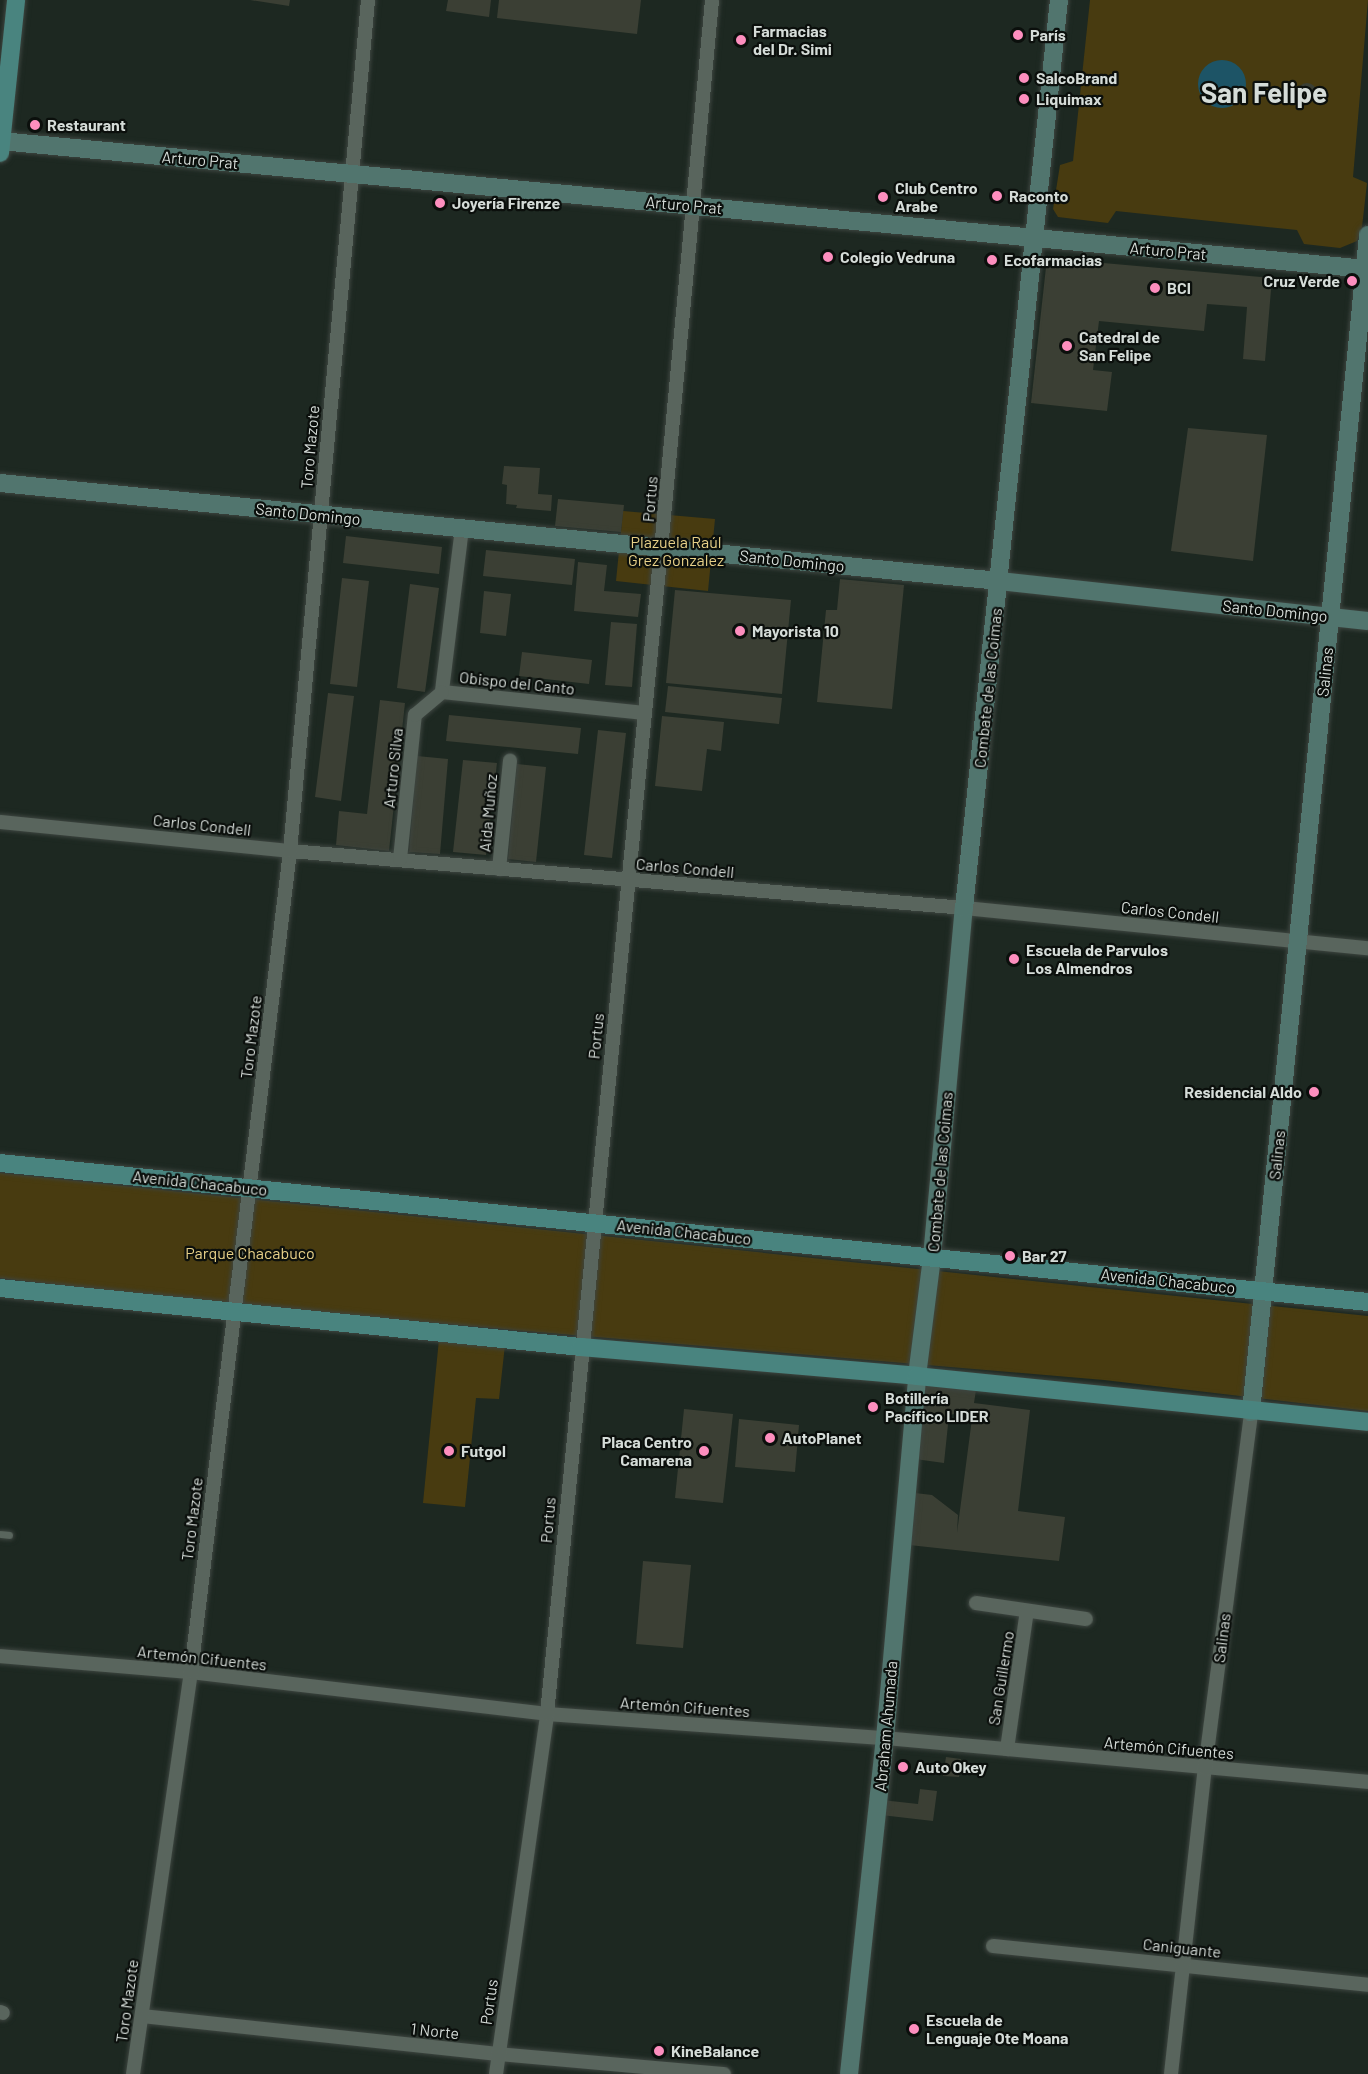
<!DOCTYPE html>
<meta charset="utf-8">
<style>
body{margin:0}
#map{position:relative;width:1368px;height:2074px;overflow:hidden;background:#1d2821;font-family:Barlow,sans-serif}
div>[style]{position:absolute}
.green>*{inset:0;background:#483b10}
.water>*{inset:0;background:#1d5466}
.round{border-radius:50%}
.building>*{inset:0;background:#3b3f34}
.roads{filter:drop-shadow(0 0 2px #3d4540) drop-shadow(0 0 2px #3d4540)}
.lane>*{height:7px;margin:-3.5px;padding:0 3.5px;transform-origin:3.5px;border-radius:3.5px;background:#59655d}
.street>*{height:14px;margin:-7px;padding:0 7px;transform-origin:7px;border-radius:7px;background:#59655d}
.secondary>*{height:18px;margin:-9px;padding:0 9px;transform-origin:9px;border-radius:9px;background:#51756e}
.primary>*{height:18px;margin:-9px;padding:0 9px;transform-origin:9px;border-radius:9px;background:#49847f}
.dots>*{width:16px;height:16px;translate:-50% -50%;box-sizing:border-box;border:3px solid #0b0f0c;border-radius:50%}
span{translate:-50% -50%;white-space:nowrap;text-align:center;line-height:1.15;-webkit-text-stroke:4.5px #0b0f0c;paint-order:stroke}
.poi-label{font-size:16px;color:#d5dcd8;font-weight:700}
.left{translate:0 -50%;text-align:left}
.right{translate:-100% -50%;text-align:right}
.street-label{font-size:16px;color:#d5dcd8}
.park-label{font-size:16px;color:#e7d088}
.town-label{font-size:28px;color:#d5dcd8;font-weight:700}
</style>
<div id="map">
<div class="green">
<div style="clip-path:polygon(1090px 0,1368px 0,1353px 177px,1367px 183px,1362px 227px,1357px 241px,1340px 248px,1304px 244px,1297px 230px,1116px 211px,1108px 223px,1058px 217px,1053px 209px,1060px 165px,1073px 161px)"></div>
<div style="clip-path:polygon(623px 511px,715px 519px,708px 591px,616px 581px)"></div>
<div style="clip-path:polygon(0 1173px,1368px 1316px,1368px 1411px,1104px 1380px,244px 1307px,0 1278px)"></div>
<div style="clip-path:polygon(439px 1339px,505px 1345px,499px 1399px,476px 1398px,465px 1507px,423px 1503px)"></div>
</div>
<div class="water">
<div class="round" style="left:1198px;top:60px;width:48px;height:48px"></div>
</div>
<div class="building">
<div style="clip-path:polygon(250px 0,290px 0,289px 6px)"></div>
<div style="clip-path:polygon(448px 0,491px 0,489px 17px,446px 11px)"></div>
<div style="clip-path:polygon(499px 0,641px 0,637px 34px,497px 18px)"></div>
<div class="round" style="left:1297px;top:83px;width:20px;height:20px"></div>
<div style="clip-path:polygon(1047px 258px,1272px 278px,1265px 361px,1243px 359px,1247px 307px,1207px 304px,1204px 331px,1099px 321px,1093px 370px,1112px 372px,1107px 411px,1031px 403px)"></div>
<div style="clip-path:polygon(1188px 428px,1267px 435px,1253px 561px,1171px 551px)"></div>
<div style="clip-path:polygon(504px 466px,540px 468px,538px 494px,552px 495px,551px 511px,516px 508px,517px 505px,506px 504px,507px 485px,502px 484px)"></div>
<div style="clip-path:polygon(558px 499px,624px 505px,621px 532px,555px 526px)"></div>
<div style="clip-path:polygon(346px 536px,442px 547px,439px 574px,343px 563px)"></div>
<div style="clip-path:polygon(486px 550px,575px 559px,572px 585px,483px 576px)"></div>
<div style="clip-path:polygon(578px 562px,607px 565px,604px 591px,641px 594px,638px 617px,574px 611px)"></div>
<div style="clip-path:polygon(342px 578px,369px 581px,357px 687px,330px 684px)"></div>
<div style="clip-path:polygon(840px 579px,904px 585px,892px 709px,817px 702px,826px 610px,837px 610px)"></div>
<div style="clip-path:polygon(410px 584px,439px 588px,425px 692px,397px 688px)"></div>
<div style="clip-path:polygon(675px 590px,791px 600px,782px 694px,666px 683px)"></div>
<div style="clip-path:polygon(484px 591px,511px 594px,506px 636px,480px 633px)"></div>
<div style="clip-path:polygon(611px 622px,637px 624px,632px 687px,605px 685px)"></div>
<div style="clip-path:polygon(522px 652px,592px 660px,589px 684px,519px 676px)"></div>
<div style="clip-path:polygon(668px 686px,782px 698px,779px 724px,665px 712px)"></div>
<div style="clip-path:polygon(328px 693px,354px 696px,341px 801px,315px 797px)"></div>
<div style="clip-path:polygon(380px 700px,405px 703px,389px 851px,336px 845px,339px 811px,367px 814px)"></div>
<div style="clip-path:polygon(449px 715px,581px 728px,578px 754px,446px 741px)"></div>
<div style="clip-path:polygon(662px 716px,724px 722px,721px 751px,707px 749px,702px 791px,655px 786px)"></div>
<div style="clip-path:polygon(598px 730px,626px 733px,612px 858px,584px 855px)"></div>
<div style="clip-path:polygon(417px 756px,448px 759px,440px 854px,409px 852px)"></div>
<div style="clip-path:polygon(463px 760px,497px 763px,486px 855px,453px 852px)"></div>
<div style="clip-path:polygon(517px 764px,546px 767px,536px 862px,508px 859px)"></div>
<div style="clip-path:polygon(924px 1384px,976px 1390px,974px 1403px,1030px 1410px,1018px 1511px,1065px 1517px,1059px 1561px,909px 1545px,915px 1493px,932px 1495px,958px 1515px,957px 1533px,973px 1411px,949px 1415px,944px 1463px,915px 1459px)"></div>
<div style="clip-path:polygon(684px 1409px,733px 1414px,723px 1503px,675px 1498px)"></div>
<div style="clip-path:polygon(739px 1419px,799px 1425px,795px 1472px,735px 1467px)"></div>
<div style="clip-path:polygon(643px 1561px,691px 1565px,683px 1648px,636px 1644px)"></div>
<div style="clip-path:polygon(946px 1757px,961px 1759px,959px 1777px,943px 1776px)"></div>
<div style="clip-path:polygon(920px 1789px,937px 1791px,933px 1821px,881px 1815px,882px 1800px,918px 1804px)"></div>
</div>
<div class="roads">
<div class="lane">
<div style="left:0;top:1534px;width:9px;rotate:6deg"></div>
</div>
<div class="street">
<div style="left:462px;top:528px;width:165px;rotate:97deg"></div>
<div style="left:442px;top:692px;width:204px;rotate:5.9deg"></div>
<div style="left:0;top:822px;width:291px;rotate:5.7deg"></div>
<div style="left:290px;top:851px;width:676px;rotate:4.83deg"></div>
<div style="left:964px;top:908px;width:406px;rotate:5.7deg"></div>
<div style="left:400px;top:859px;width:145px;rotate:-84.1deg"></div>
<div style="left:415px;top:715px;width:35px;rotate:-40deg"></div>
<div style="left:499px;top:869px;width:109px;rotate:-84.2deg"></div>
<div style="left:976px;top:1603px;width:111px;rotate:8.3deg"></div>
<div style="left:0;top:1656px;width:192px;rotate:4.8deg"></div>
<div style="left:191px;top:1672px;width:358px;rotate:6.7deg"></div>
<div style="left:547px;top:1714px;width:339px;rotate:4.1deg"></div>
<div style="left:885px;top:1738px;width:485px;rotate:5.2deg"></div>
<div style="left:1007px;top:1749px;width:139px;rotate:-81.8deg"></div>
<div style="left:993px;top:1946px;width:377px;rotate:5.9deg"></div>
<div style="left:0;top:2012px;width:3px;rotate:18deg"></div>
<div style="left:142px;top:2016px;width:358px;rotate:6.1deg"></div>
<div style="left:498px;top:2054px;width:227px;rotate:5.1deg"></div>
<div style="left:133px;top:2074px;width:406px;rotate:-81.8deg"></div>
<div style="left:191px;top:1672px;width:827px;rotate:-83.12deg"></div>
<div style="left:290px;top:851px;width:855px;rotate:-84.76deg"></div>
<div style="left:496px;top:2074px;width:364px;rotate:-81.9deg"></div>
<div style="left:547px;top:1714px;width:1171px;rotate:-84.41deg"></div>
<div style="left:661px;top:549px;width:551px;rotate:-84.69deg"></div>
<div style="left:1171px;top:2074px;width:308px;rotate:-83.7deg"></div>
<div style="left:1205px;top:1768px;width:359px;rotate:-82.6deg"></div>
</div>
<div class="secondary">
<div style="left:0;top:141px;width:1374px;rotate:5.35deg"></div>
<div style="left:0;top:483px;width:1004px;rotate:5.6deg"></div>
<div style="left:999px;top:581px;width:371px;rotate:6.2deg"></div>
<div style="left:1251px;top:1412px;width:1183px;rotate:-84.32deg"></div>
<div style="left:849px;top:2074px;width:338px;rotate:-83.9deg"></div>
<div style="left:885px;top:1738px;width:363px;rotate:-84.9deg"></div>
<div style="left:917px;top:1376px;width:120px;rotate:-82.8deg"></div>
<div style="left:932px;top:1257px;width:350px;rotate:-84.8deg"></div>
<div style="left:964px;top:908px;width:913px;rotate:-84.03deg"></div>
</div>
<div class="primary">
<div style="left:0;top:153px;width:154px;rotate:-84deg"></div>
<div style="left:0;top:1163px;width:1375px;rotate:5.8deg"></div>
<div style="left:0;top:1288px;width:584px;rotate:5.8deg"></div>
<div style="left:581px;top:1347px;width:337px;rotate:4.9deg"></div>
<div style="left:917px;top:1376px;width:453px;rotate:5.8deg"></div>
</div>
</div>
<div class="dots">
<div style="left:1018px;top:35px;background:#fd8ebe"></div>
<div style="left:741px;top:40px;background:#fd8ebe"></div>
<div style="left:1024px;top:78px;background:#fd8ebe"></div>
<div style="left:1024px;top:99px;background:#fd8ebe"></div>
<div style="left:35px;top:125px;background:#fd8ebe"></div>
<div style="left:997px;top:196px;background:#fd8ebe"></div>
<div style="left:883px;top:197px;background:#fd8ebe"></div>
<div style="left:440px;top:203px;background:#fd8ebe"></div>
<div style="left:828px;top:257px;background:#fd8ebe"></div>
<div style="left:992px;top:260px;background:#fd8ebe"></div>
<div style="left:1352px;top:281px;background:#fd8ebe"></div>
<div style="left:1155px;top:288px;background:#fd8ebe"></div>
<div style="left:1067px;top:346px;background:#fd8ebe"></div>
<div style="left:740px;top:631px;background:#fd8ebe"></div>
<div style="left:1014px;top:959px;background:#fd8ebe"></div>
<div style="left:1314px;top:1092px;background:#fd8ebe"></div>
<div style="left:1010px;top:1256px;background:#fd8ebe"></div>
<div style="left:873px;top:1407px;background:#fd8ebe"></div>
<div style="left:770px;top:1438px;background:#fd8ebe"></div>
<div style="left:449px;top:1451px;background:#fd8ebe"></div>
<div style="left:704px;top:1451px;background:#fd8ebe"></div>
<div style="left:903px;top:1767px;background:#fd8ebe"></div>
<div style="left:914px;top:2029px;background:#fd8ebe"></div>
<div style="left:659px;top:2051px;background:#fd8ebe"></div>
</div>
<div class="poi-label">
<span class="left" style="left:753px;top:40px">Farmacias<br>del Dr. Simi</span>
<span class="left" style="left:1030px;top:35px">París</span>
<span class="left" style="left:1036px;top:78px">SalcoBrand</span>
<span class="left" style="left:1036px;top:99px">Liquimax</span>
<span class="left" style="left:47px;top:125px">Restaurant</span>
<span class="left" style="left:895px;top:197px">Club Centro<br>Arabe</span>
<span class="left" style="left:1009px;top:196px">Raconto</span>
<span class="left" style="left:452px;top:203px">Joyería Firenze</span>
<span class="left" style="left:840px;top:257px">Colegio Vedruna</span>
<span class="left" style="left:1004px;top:260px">Ecofarmacias</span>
<span class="right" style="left:1340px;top:281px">Cruz Verde</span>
<span class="left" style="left:1167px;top:288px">BCI</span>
<span class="left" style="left:1079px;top:346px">Catedral de<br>San Felipe</span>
<span class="left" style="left:752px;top:631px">Mayorista 10</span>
<span class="left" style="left:1026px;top:959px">Escuela de Parvulos<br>Los Almendros</span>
<span class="right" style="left:1302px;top:1092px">Residencial Aldo</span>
<span class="left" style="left:1022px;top:1256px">Bar 27</span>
<span class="left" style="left:885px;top:1407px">Botillería<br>Pacífico LIDER</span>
<span class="left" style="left:782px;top:1438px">AutoPlanet</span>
<span class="right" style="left:692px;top:1451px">Placa Centro<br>Camarena</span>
<span class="left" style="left:461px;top:1451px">Futgol</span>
<span class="left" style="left:915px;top:1767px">Auto Okey</span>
<span class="left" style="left:926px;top:2029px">Escuela de<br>Lenguaje Ote Moana</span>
<span class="left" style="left:671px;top:2051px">KineBalance</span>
</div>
<div class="street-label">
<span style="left:200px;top:160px;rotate:5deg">Arturo Prat</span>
<span style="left:684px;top:205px;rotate:5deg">Arturo Prat</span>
<span style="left:1168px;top:251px;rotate:5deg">Arturo Prat</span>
<span style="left:310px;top:447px;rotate:-85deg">Toro Mazote</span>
<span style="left:650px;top:499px;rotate:-85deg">Portus</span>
<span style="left:308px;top:514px;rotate:6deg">Santo Domingo</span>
<span style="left:792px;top:561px;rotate:6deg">Santo Domingo</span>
<span style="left:1275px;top:611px;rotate:6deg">Santo Domingo</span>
<span style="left:1325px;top:672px;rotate:-84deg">Salinas</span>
<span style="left:517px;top:683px;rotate:6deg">Obispo del Canto</span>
<span style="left:988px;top:688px;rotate:-84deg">Combate de las Coimas</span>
<span style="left:393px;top:768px;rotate:-84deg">Arturo Silva</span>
<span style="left:488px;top:813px;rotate:-85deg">Aida Muñoz</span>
<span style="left:202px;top:825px;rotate:6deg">Carlos Condell</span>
<span style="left:685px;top:868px;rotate:5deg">Carlos Condell</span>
<span style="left:1170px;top:912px;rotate:6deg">Carlos Condell</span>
<span style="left:596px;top:1036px;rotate:-84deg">Portus</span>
<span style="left:251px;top:1037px;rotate:-83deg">Toro Mazote</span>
<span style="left:1277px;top:1155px;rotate:-84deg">Salinas</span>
<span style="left:940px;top:1172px;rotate:-85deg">Combate de las Coimas</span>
<span style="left:200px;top:1183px;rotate:6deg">Avenida Chacabuco</span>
<span style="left:684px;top:1232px;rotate:6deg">Avenida Chacabuco</span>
<span style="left:1168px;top:1281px;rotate:6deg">Avenida Chacabuco</span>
<span style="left:192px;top:1519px;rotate:-83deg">Toro Mazote</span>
<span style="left:548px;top:1520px;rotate:-85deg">Portus</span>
<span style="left:1222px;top:1638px;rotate:-83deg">Salinas</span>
<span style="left:202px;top:1658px;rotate:6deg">Artemón Cifuentes</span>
<span style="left:1001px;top:1678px;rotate:-81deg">San Guillermo</span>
<span style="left:685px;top:1707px;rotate:4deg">Artemón Cifuentes</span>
<span style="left:886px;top:1726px;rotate:-85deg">Abraham Ahumada</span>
<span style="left:1169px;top:1748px;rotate:5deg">Artemón Cifuentes</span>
<span style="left:1182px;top:1948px;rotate:6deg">Caniguante</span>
<span style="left:127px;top:2001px;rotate:-82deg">Toro Mazote</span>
<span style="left:489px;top:2002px;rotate:-82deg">Portus</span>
<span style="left:435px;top:2031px;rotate:6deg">1 Norte</span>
</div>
<div class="park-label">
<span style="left:676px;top:551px">Plazuela Raúl<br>Grez Gonzalez</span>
<span style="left:250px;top:1253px">Parque Chacabuco</span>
</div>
<div class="town-label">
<span style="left:1264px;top:92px">San Felipe</span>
</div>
</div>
